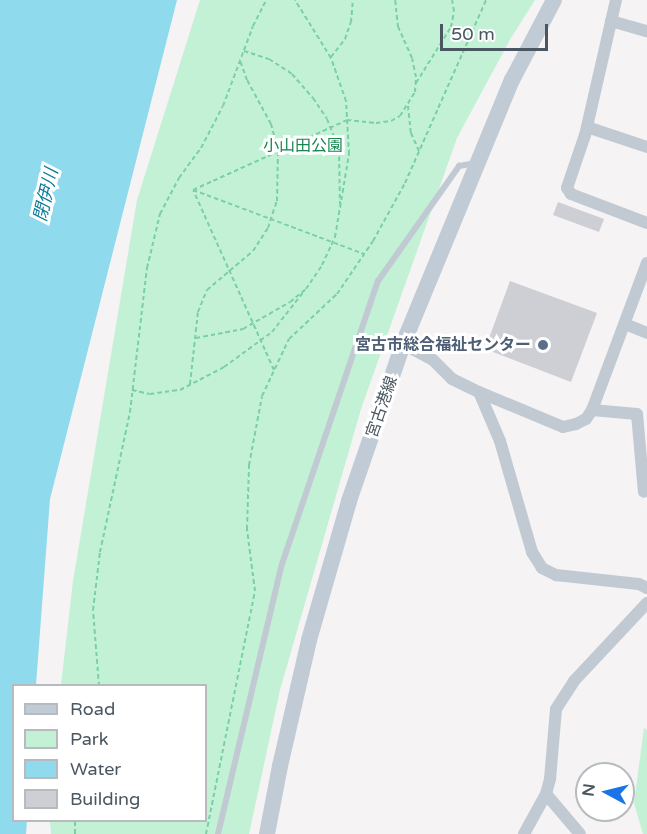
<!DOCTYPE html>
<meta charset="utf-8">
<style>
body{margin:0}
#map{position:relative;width:647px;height:834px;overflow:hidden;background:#f5f3f3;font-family:"Varela Round","Noto Sans JP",sans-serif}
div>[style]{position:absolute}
.green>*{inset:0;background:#c3f1d5}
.water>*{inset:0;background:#90daee}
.building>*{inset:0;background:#cdcfd5}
.path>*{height:2px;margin-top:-1px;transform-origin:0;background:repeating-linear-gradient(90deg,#7ad0a6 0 4.5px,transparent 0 7.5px)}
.lane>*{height:6px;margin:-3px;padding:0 3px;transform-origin:3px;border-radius:3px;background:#c1cad2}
.street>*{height:12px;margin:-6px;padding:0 6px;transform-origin:6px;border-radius:6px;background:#c1cad2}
.secondary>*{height:16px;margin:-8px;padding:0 8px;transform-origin:8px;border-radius:8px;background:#c1cbd6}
.dots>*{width:16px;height:16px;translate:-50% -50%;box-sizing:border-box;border:3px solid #fff;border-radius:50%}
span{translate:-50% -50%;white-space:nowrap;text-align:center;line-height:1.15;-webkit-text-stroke:6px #fff;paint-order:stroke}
.park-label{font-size:16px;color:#17864f}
.service-label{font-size:16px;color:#4e5e75;font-weight:700}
.right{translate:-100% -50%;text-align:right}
.street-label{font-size:16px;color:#4a5661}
.water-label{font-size:18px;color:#0c7c9b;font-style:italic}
.legend{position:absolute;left:12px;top:684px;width:195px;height:138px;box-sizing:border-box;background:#fff;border:2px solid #b7bbc0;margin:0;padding:8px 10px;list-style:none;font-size:18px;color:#4a5661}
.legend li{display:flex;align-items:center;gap:12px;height:30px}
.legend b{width:30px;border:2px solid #b7bbc0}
.north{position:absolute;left:575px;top:762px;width:60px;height:60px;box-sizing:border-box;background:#fff;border:2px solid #b7bbc0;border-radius:50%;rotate:277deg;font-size:16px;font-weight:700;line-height:24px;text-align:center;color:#4a5661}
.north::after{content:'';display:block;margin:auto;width:21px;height:27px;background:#1a73e8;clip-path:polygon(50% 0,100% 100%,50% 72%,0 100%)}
.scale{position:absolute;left:440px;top:24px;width:108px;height:27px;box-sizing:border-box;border:3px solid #4a5661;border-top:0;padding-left:8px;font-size:18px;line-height:21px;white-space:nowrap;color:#4a5661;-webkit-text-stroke:4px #fff;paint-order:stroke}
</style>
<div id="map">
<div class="green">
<div style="clip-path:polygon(200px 0,535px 0,511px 38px,457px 138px,361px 409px,280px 690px,249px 834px,51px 834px,50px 821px,206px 820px,206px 686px,61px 685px,73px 581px,137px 200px)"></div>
<div style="clip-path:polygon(644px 728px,647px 730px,647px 834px,643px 834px,634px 803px)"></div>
</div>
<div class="water">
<div style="clip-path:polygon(0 0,177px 0,50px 499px,36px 685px,14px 686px,14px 820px,27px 821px,26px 834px,0 834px)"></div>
</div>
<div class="building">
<div style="clip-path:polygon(558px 202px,604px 219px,599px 232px,553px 215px)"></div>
<div style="clip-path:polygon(510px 281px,597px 313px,571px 382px,485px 349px)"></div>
</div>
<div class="path">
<div style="left:244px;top:51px;width:26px;rotate:18deg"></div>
<div style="left:269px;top:59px;width:27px;rotate:33deg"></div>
<div style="left:292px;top:74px;width:32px;rotate:49deg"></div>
<div style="left:313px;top:98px;width:25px;rotate:56deg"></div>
<div style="left:327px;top:119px;width:32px;rotate:68deg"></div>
<div style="left:339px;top:149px;width:55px;rotate:89deg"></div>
<div style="left:331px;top:57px;width:23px;rotate:-52deg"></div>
<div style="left:345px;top:39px;width:18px;rotate:-71deg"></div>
<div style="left:351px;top:22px;width:22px;rotate:-85deg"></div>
<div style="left:416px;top:83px;width:66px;rotate:-58deg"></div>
<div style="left:451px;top:27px;width:16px;rotate:-79deg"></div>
<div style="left:454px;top:11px;width:11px;rotate:-100deg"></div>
<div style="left:408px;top:106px;width:27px;rotate:84deg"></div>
<div style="left:411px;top:133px;width:20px;rotate:66deg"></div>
<div style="left:193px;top:190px;width:183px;rotate:20.5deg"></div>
<div style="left:196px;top:338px;width:48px;rotate:-10.8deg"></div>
<div style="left:243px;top:329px;width:54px;rotate:-29.9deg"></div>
<div style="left:290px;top:302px;width:21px;rotate:-39deg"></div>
<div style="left:306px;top:289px;width:29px;rotate:-56deg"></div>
<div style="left:322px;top:265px;width:31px;rotate:-65deg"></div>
<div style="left:335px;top:237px;width:84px;rotate:-80.4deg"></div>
<div style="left:349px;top:154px;width:53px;rotate:-93.2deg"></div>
<div style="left:346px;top:101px;width:46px;rotate:-109.2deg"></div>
<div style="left:331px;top:58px;width:68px;rotate:-121.8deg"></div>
<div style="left:274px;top:370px;width:197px;rotate:-114.2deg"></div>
<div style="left:193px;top:190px;width:169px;rotate:-24.4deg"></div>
<div style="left:347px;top:120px;width:29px;rotate:6deg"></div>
<div style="left:376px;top:123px;width:15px;rotate:-8deg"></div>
<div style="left:391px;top:121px;width:10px;rotate:-29deg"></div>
<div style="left:400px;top:116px;width:28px;rotate:-58deg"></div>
<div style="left:415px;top:92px;width:15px;rotate:-86deg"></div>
<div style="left:416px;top:77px;width:19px;rotate:-102deg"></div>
<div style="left:412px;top:58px;width:34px;rotate:-114deg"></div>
<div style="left:398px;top:27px;width:27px;rotate:-96deg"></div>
<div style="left:190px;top:384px;width:72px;rotate:-83.7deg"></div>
<div style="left:198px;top:312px;width:24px;rotate:-68deg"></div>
<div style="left:207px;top:290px;width:60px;rotate:-40.3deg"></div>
<div style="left:253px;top:251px;width:27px;rotate:-57deg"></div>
<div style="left:268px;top:228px;width:28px;rotate:-72deg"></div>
<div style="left:277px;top:201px;width:51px;rotate:-88.9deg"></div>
<div style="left:278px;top:150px;width:27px;rotate:-105deg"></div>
<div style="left:271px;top:124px;width:50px;rotate:-118.6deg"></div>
<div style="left:247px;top:80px;width:20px;rotate:-110deg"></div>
<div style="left:132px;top:390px;width:18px;rotate:13deg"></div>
<div style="left:150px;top:394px;width:30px;rotate:-8deg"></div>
<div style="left:180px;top:390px;width:50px;rotate:-27.6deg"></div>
<div style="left:224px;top:367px;width:59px;rotate:-36.1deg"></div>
<div style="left:272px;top:332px;width:52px;rotate:-52deg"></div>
<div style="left:99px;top:686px;width:76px;rotate:-94.5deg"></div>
<div style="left:93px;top:610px;width:58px;rotate:-83.1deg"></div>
<div style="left:100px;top:552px;width:143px;rotate:-77.9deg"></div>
<div style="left:130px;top:412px;width:145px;rotate:-83.3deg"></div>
<div style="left:147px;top:268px;width:56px;rotate:-76.5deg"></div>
<div style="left:160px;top:214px;width:41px;rotate:-62.2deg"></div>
<div style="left:179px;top:178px;width:37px;rotate:-54deg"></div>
<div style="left:201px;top:148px;width:47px;rotate:-62.4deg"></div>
<div style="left:223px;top:106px;width:85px;rotate:-69.4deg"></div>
<div style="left:253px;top:26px;width:29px;rotate:-63deg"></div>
<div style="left:75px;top:834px;width:14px;rotate:-90deg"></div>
<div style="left:206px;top:834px;width:248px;rotate:-78.6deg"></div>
<div style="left:255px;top:591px;width:63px;rotate:-97.4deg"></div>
<div style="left:247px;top:529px;width:64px;rotate:-88.2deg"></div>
<div style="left:249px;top:465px;width:70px;rotate:-79.3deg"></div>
<div style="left:262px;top:396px;width:63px;rotate:-64.7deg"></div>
<div style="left:289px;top:339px;width:66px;rotate:-43.2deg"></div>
<div style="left:337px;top:294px;width:64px;rotate:-55.8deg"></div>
<div style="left:373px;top:241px;width:66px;rotate:-61.1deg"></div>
<div style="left:405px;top:183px;width:200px;rotate:-66.1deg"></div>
</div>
<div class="lane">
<div style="left:218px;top:834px;width:274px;rotate:-76.7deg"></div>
<div style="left:281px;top:567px;width:302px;rotate:-71.3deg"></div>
<div style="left:378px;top:281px;width:141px;rotate:-54.8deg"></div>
<div style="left:459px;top:166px;width:17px;rotate:-10deg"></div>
</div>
<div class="street">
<div style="left:616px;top:0;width:139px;rotate:102.9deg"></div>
<div style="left:585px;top:135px;width:56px;rotate:108.8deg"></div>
<div style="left:567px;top:188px;width:7px;rotate:56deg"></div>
<div style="left:571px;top:194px;width:81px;rotate:20.9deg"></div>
<div style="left:611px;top:21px;width:37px;rotate:16deg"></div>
<div style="left:587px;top:127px;width:63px;rotate:18.4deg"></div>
<div style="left:625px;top:324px;width:24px;rotate:22deg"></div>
<div style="left:403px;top:344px;width:34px;rotate:28deg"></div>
<div style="left:433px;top:360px;width:27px;rotate:45deg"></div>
<div style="left:452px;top:379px;width:30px;rotate:26deg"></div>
<div style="left:479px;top:392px;width:91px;rotate:22.6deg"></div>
<div style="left:563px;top:427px;width:13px;rotate:-13deg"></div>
<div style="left:576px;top:424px;width:11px;rotate:-27deg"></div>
<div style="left:586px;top:419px;width:11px;rotate:-56deg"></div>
<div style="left:592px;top:410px;width:157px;rotate:-69.5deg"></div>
<div style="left:479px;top:392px;width:53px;rotate:66.8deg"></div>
<div style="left:500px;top:441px;width:116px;rotate:73.9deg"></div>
<div style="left:532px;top:552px;width:19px;rotate:58deg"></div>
<div style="left:542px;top:568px;width:16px;rotate:27deg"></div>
<div style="left:556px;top:575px;width:83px;rotate:6.2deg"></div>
<div style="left:639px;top:584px;width:9px;rotate:27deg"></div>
<div style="left:592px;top:410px;width:45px;rotate:5.1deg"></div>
<div style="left:637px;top:414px;width:78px;rotate:84.9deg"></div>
<div style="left:546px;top:794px;width:52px;rotate:49.6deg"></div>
<div style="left:524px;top:834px;width:46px;rotate:-61.2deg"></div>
<div style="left:546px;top:794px;width:16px;rotate:-75deg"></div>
<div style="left:550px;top:779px;width:70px;rotate:-85.1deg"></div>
<div style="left:556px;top:709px;width:33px;rotate:-57deg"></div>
<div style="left:574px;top:681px;width:107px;rotate:-46.9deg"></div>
</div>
<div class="secondary">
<div style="left:267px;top:834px;width:69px;rotate:-79.2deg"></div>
<div style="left:280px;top:766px;width:129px;rotate:-77deg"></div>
<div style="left:309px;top:640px;width:145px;rotate:-73.9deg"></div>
<div style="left:349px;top:501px;width:166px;rotate:-71deg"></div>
<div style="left:403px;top:344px;width:286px;rotate:-67.6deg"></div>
<div style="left:512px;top:80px;width:90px;rotate:-62.3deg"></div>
</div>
<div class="dots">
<div style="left:543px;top:345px;background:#5c6f8a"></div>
</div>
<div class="park-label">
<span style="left:303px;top:146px">小山田公園</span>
</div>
<div class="service-label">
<span class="right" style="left:531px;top:345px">宮古市総合福祉センター</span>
</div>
<div class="street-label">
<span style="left:382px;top:407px;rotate:-71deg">宮古港線</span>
</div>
<div class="water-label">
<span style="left:46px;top:195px;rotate:-77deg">閉伊川</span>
</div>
<ul class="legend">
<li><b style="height:8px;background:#c1cbd6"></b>Road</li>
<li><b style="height:16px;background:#c3f1d5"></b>Park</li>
<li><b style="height:16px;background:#90daee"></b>Water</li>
<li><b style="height:16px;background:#cdcfd5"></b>Building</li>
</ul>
<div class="north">N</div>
<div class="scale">50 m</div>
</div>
